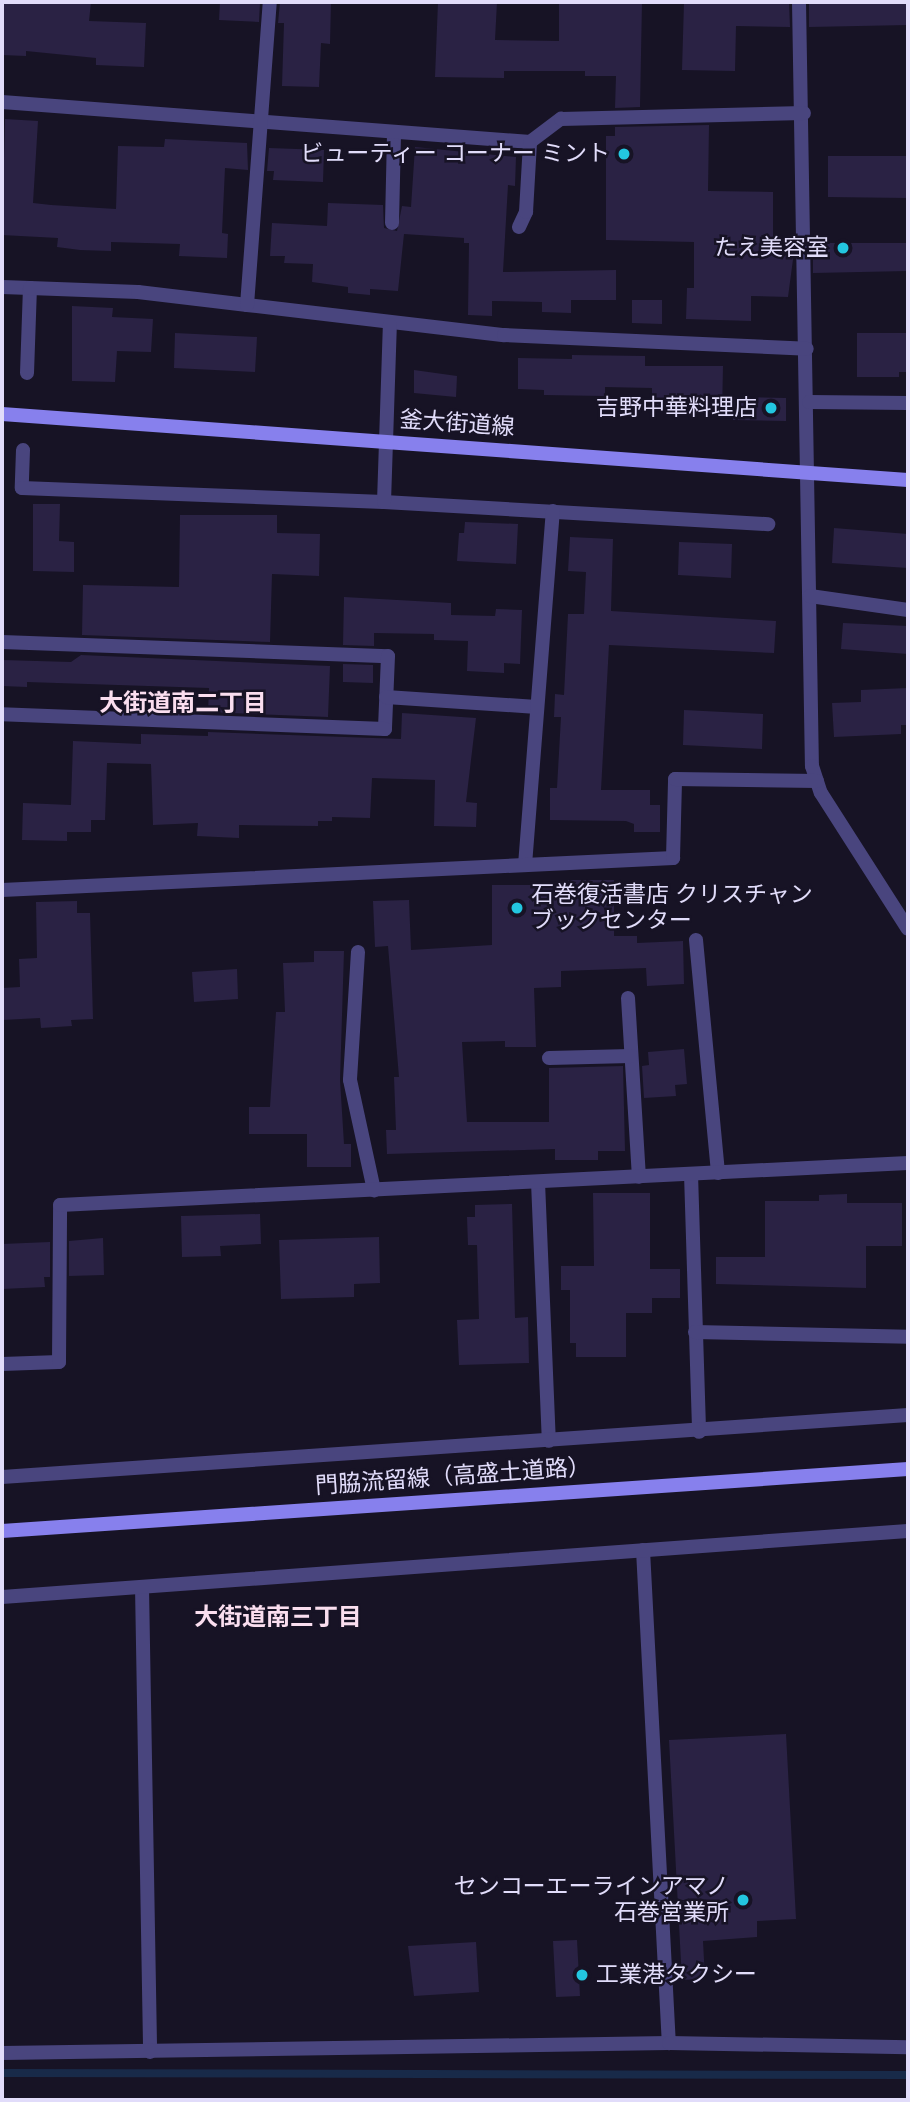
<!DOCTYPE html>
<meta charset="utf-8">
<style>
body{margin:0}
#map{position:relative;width:910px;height:2102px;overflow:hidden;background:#171325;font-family:"Varela Round","Noto Sans JP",sans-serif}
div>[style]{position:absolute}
.stream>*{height:8px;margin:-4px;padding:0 4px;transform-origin:4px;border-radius:4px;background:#182a49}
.building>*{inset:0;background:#2a2244}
.lane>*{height:14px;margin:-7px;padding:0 7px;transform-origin:7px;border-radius:7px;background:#49457e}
.street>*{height:14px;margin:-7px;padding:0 7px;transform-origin:7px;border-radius:7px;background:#49457e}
.secondary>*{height:14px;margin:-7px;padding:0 7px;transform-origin:7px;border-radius:7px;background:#8780ed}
.dots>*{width:19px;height:19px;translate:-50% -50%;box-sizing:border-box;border:4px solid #171325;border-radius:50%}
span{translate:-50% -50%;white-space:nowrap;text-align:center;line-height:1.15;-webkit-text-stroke:5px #171325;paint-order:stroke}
.poi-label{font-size:23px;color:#e1dcfa}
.right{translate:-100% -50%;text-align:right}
.left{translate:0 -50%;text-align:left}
.street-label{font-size:23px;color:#e1dcfa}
.neighbourhood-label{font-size:24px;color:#fadeef;font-weight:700}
.frame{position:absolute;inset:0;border:4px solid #e1dcfa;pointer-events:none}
</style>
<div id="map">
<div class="stream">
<div style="left:2px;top:2073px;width:906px;rotate:0.13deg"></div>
</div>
<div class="building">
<div style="clip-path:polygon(2px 2px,91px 2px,89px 21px,146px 23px,144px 67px,96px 65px,96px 58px,26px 51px,26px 56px,2px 55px)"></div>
<div style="clip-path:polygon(220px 2px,260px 2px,259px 22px,219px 20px)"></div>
<div style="clip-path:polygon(280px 2px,331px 2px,330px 44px,321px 43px,319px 87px,282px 86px,284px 23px,278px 23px)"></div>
<div style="clip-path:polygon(438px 2px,497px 2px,495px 40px,559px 41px,559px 2px,642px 2px,640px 107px,615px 108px,616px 76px,585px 76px,585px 71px,504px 71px,504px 78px,435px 77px)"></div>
<div style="clip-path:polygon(684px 2px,789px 2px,790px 27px,736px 26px,735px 71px,682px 70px)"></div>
<div style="clip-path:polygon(809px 2px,908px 2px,908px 25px,809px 27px)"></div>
<div style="clip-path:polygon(5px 119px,38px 121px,33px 203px,51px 205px,116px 209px,118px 146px,164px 147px,165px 139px,247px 143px,248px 170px,225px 168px,222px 233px,228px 234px,227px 258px,179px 256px,180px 244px,111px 242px,111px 251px,80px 250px,57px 247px,58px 238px,2px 235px)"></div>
<div style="clip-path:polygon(709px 125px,708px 191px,773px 192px,773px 252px,794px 252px,788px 297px,751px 296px,751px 321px,686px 319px,687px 288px,694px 288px,694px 242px,606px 240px,606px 136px,615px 136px,615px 127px)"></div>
<div style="clip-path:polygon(415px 147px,516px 157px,515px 186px,508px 185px,503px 272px,616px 270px,616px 300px,571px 300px,571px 313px,542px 312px,542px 302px,492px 301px,492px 316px,468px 315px,469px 243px,464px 243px,464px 238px,404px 234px,398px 291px,370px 289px,370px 295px,348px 293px,348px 287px,312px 282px,313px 264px,284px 263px,285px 256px,270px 256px,272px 223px,327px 226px,328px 203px,383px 205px,384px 228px,397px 231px,402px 206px,411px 207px)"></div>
<div style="clip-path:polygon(269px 148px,324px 150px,323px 182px,273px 180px,274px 171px,267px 171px)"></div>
<div style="clip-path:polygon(828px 156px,908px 156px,908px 198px,828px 197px)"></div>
<div style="clip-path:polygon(824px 243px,908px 243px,908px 271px,813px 273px,813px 252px,824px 253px)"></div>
<div style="clip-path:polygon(632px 300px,662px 300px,662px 324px,632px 323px)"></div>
<div style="clip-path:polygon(72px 306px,113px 308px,112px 317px,153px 319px,151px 352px,117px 351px,115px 382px,72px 381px)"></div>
<div style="clip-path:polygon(175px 333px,257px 337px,255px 372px,174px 368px)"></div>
<div style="clip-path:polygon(857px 333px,908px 333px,908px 372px,899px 372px,899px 377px,857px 377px)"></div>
<div style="clip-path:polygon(572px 355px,645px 356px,645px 366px,723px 366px,722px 414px,652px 410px,652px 388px,605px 387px,605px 396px,544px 395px,544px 390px,518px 389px,518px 358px,572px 359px)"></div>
<div style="clip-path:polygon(414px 370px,457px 376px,456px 397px,414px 393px)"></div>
<div style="clip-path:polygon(733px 397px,786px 398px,786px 421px,733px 420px)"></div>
<div style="clip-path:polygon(33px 504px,60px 504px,59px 541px,74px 542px,74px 572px,33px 571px)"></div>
<div style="clip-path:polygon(180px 515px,277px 515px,277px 533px,320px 534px,319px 576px,272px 574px,270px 642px,82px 635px,83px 585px,179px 587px)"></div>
<div style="clip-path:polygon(465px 522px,518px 524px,516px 564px,457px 561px,459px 533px,464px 533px)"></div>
<div style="clip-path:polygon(834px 528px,908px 534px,908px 568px,832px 563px)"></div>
<div style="clip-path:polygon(570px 537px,613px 539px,611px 611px,776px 621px,774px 653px,609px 645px,601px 790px,650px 790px,650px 805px,660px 805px,660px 832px,634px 832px,634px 824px,626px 821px,550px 820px,550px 788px,557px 788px,561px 717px,554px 717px,555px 694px,564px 695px,568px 614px,584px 614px,586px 572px,568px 571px)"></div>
<div style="clip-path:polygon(679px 542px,732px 544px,731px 578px,678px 575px)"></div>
<div style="clip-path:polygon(344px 597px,451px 603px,451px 615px,495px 616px,496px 609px,522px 610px,520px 664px,504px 663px,504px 673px,467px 671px,468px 641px,434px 640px,434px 634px,374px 633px,374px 646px,343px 645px)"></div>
<div style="clip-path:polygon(843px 623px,908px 626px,908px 654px,841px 649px)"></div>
<div style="clip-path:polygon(81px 655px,330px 666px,328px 717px,208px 712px,209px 688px,27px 682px,27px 687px,2px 686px,2px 660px,71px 662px)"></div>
<div style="clip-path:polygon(343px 664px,373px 665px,373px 683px,343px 682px)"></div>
<div style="clip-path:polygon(908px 688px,908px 725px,901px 725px,901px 734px,834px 737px,832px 703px,861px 702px,861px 690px)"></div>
<div style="clip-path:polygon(684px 710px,763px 714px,762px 749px,683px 745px)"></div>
<div style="clip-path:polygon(402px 713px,476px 718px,466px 802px,477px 803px,476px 827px,434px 826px,435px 780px,372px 778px,370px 818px,332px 817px,332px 821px,318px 821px,318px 826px,239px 825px,239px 838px,197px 836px,198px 823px,153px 825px,151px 764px,107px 763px,105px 820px,91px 820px,91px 832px,67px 832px,67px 841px,22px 840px,23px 803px,71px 805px,73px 741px,141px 744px,141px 734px,208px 736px,208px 732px,401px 739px)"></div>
<div style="clip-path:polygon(568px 880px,614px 880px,614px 936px,637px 936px,637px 943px,683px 941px,684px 984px,647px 986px,646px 968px,561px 971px,561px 987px,534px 988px,536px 1047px,505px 1047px,505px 1041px,462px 1042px,467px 1122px,549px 1122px,549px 1068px,623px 1066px,625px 1151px,598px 1151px,598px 1160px,555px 1160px,555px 1149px,387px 1154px,386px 1130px,396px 1130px,394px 1077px,399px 1077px,388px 946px,375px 947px,373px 901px,409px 900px,411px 950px,492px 945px,492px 885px,568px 885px)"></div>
<div style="clip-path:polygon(77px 901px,77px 913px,90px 913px,93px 1019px,71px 1020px,72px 1026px,41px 1028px,40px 1018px,2px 1020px,2px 988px,20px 987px,19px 959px,37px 958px,36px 902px)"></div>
<div style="clip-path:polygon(314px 951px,344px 951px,340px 1080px,344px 1144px,351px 1144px,351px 1167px,307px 1167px,307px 1134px,249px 1134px,249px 1107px,270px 1107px,276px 1012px,285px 1012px,283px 963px,314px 962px)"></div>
<div style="clip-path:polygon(237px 969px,238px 999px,194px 1002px,192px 972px)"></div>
<div style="clip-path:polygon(684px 1049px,687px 1084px,675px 1085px,676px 1096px,644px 1098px,642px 1066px,649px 1065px,648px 1052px)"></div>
<div style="clip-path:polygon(593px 1193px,650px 1193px,650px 1269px,680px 1269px,680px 1298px,652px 1298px,652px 1313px,626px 1313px,626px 1357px,576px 1357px,576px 1343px,570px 1343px,570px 1290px,561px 1290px,561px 1266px,594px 1266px)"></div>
<div style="clip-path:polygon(847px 1194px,847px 1203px,902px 1203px,902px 1246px,866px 1246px,866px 1288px,716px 1284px,716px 1257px,765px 1257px,765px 1201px,819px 1201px,819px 1195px)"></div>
<div style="clip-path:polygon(512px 1204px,515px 1318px,528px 1317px,529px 1363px,459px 1365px,457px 1320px,479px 1319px,477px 1245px,468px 1245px,467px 1217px,475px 1217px,475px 1205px)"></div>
<div style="clip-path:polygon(260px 1214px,261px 1244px,220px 1246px,221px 1256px,182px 1257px,181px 1216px)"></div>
<div style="clip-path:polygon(379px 1237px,380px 1283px,354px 1284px,354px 1297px,281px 1299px,279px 1240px)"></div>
<div style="clip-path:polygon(103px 1238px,104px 1275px,69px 1276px,69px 1241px)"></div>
<div style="clip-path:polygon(50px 1242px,50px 1277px,44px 1277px,45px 1287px,2px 1289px,2px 1244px)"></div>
<div style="clip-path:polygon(786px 1734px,796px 1919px,757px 1921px,757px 1937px,703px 1941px,705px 1979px,682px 1980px,669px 1740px)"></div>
<div style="clip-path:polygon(577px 1940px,580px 1996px,556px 1997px,553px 1941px)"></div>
<div style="clip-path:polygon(476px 1942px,479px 1992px,414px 1996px,408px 1946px)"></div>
</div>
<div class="lane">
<div style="left:392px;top:223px;width:90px;rotate:-88.7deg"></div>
<div style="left:519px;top:227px;width:17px;rotate:-65deg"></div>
<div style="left:526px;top:212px;width:70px;rotate:-86.7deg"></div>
<div style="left:696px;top:940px;width:234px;rotate:84.6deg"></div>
<div style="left:358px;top:952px;width:128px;rotate:93.6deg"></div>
<div style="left:350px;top:1080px;width:113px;rotate:77.7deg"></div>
<div style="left:628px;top:998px;width:179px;rotate:86.5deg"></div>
<div style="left:549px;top:1058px;width:82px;rotate:-1.4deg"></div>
<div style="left:538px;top:1182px;width:259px;rotate:87.6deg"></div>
</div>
<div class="street">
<div style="left:799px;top:2px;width:764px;rotate:89.03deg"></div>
<div style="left:812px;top:766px;width:28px;rotate:72deg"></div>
<div style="left:821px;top:793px;width:161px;rotate:57.4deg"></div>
<div style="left:2px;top:102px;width:530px;rotate:4.33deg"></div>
<div style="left:530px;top:142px;width:39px;rotate:-37deg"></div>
<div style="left:561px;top:119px;width:243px;rotate:-1.4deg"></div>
<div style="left:2px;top:287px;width:28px;rotate:2deg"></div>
<div style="left:247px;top:305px;width:259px;rotate:6.7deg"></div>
<div style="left:504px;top:335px;width:303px;rotate:2.6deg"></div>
<div style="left:27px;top:373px;width:85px;rotate:-88deg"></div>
<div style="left:30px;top:288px;width:108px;rotate:2.1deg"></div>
<div style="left:138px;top:292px;width:110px;rotate:6.8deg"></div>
<div style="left:247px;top:305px;width:304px;rotate:-85.7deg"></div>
<div style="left:809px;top:402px;width:99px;rotate:0.6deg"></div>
<div style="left:23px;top:450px;width:38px;rotate:92deg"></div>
<div style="left:22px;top:488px;width:362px;rotate:2.2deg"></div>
<div style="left:384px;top:502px;width:385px;rotate:3.3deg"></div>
<div style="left:384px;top:502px;width:177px;rotate:-88.1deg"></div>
<div style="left:810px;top:596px;width:99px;rotate:8.1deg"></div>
<div style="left:2px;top:642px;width:386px;rotate:2.1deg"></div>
<div style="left:388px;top:656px;width:73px;rotate:92.4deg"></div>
<div style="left:385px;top:729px;width:383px;rotate:-177.8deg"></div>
<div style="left:386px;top:697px;width:151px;rotate:3.8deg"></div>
<div style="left:525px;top:865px;width:355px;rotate:-85.5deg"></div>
<div style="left:2px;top:890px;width:672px;rotate:-2.73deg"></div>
<div style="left:673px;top:858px;width:79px;rotate:-88.5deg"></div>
<div style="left:675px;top:779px;width:142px;rotate:0.8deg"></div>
<div style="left:691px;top:1174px;width:258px;rotate:88.2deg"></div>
<div style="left:695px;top:1332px;width:213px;rotate:1.3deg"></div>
<div style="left:2px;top:1364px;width:57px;rotate:-2deg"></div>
<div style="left:59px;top:1362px;width:157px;rotate:-89.6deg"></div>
<div style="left:60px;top:1205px;width:849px;rotate:-2.84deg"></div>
<div style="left:2px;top:1477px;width:908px;rotate:-3.91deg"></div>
<div style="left:643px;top:1550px;width:494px;rotate:87deg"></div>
<div style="left:142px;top:1587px;width:465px;rotate:89deg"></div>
<div style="left:2px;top:1597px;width:908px;rotate:-4.17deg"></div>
<div style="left:2px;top:2053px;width:667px;rotate:-0.86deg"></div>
<div style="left:669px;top:2043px;width:239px;rotate:1deg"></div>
</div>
<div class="secondary">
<div style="left:2px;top:414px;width:908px;rotate:4.17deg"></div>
<div style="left:2px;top:1531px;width:908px;rotate:-3.91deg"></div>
</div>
<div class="dots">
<div style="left:624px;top:154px;background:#23c6e0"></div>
<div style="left:843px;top:248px;background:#23c6e0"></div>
<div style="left:771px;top:408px;background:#23c6e0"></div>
<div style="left:517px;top:908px;background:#23c6e0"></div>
<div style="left:743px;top:1900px;background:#23c6e0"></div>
<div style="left:582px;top:1975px;background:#23c6e0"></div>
</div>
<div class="poi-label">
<span class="right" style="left:610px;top:154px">ビューティー コーナー ミント</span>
<span class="right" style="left:829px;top:248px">たえ美容室</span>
<span class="right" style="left:757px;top:408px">吉野中華料理店</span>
<span class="left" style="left:531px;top:908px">石巻復活書店 クリスチャン<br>ブックセンター</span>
<span class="right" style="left:729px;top:1900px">センコーエーラインアマノ<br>石巻営業所</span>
<span class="left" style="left:596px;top:1975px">工業港タクシー</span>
</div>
<div class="street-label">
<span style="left:457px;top:424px;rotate:4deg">釜大街道線</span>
<span style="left:453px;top:1477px;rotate:-4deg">門脇流留線（高盛土道路）</span>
</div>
<div class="neighbourhood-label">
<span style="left:183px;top:704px">大街道南二丁目</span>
<span style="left:278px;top:1618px">大街道南三丁目</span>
</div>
<div class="frame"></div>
</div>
